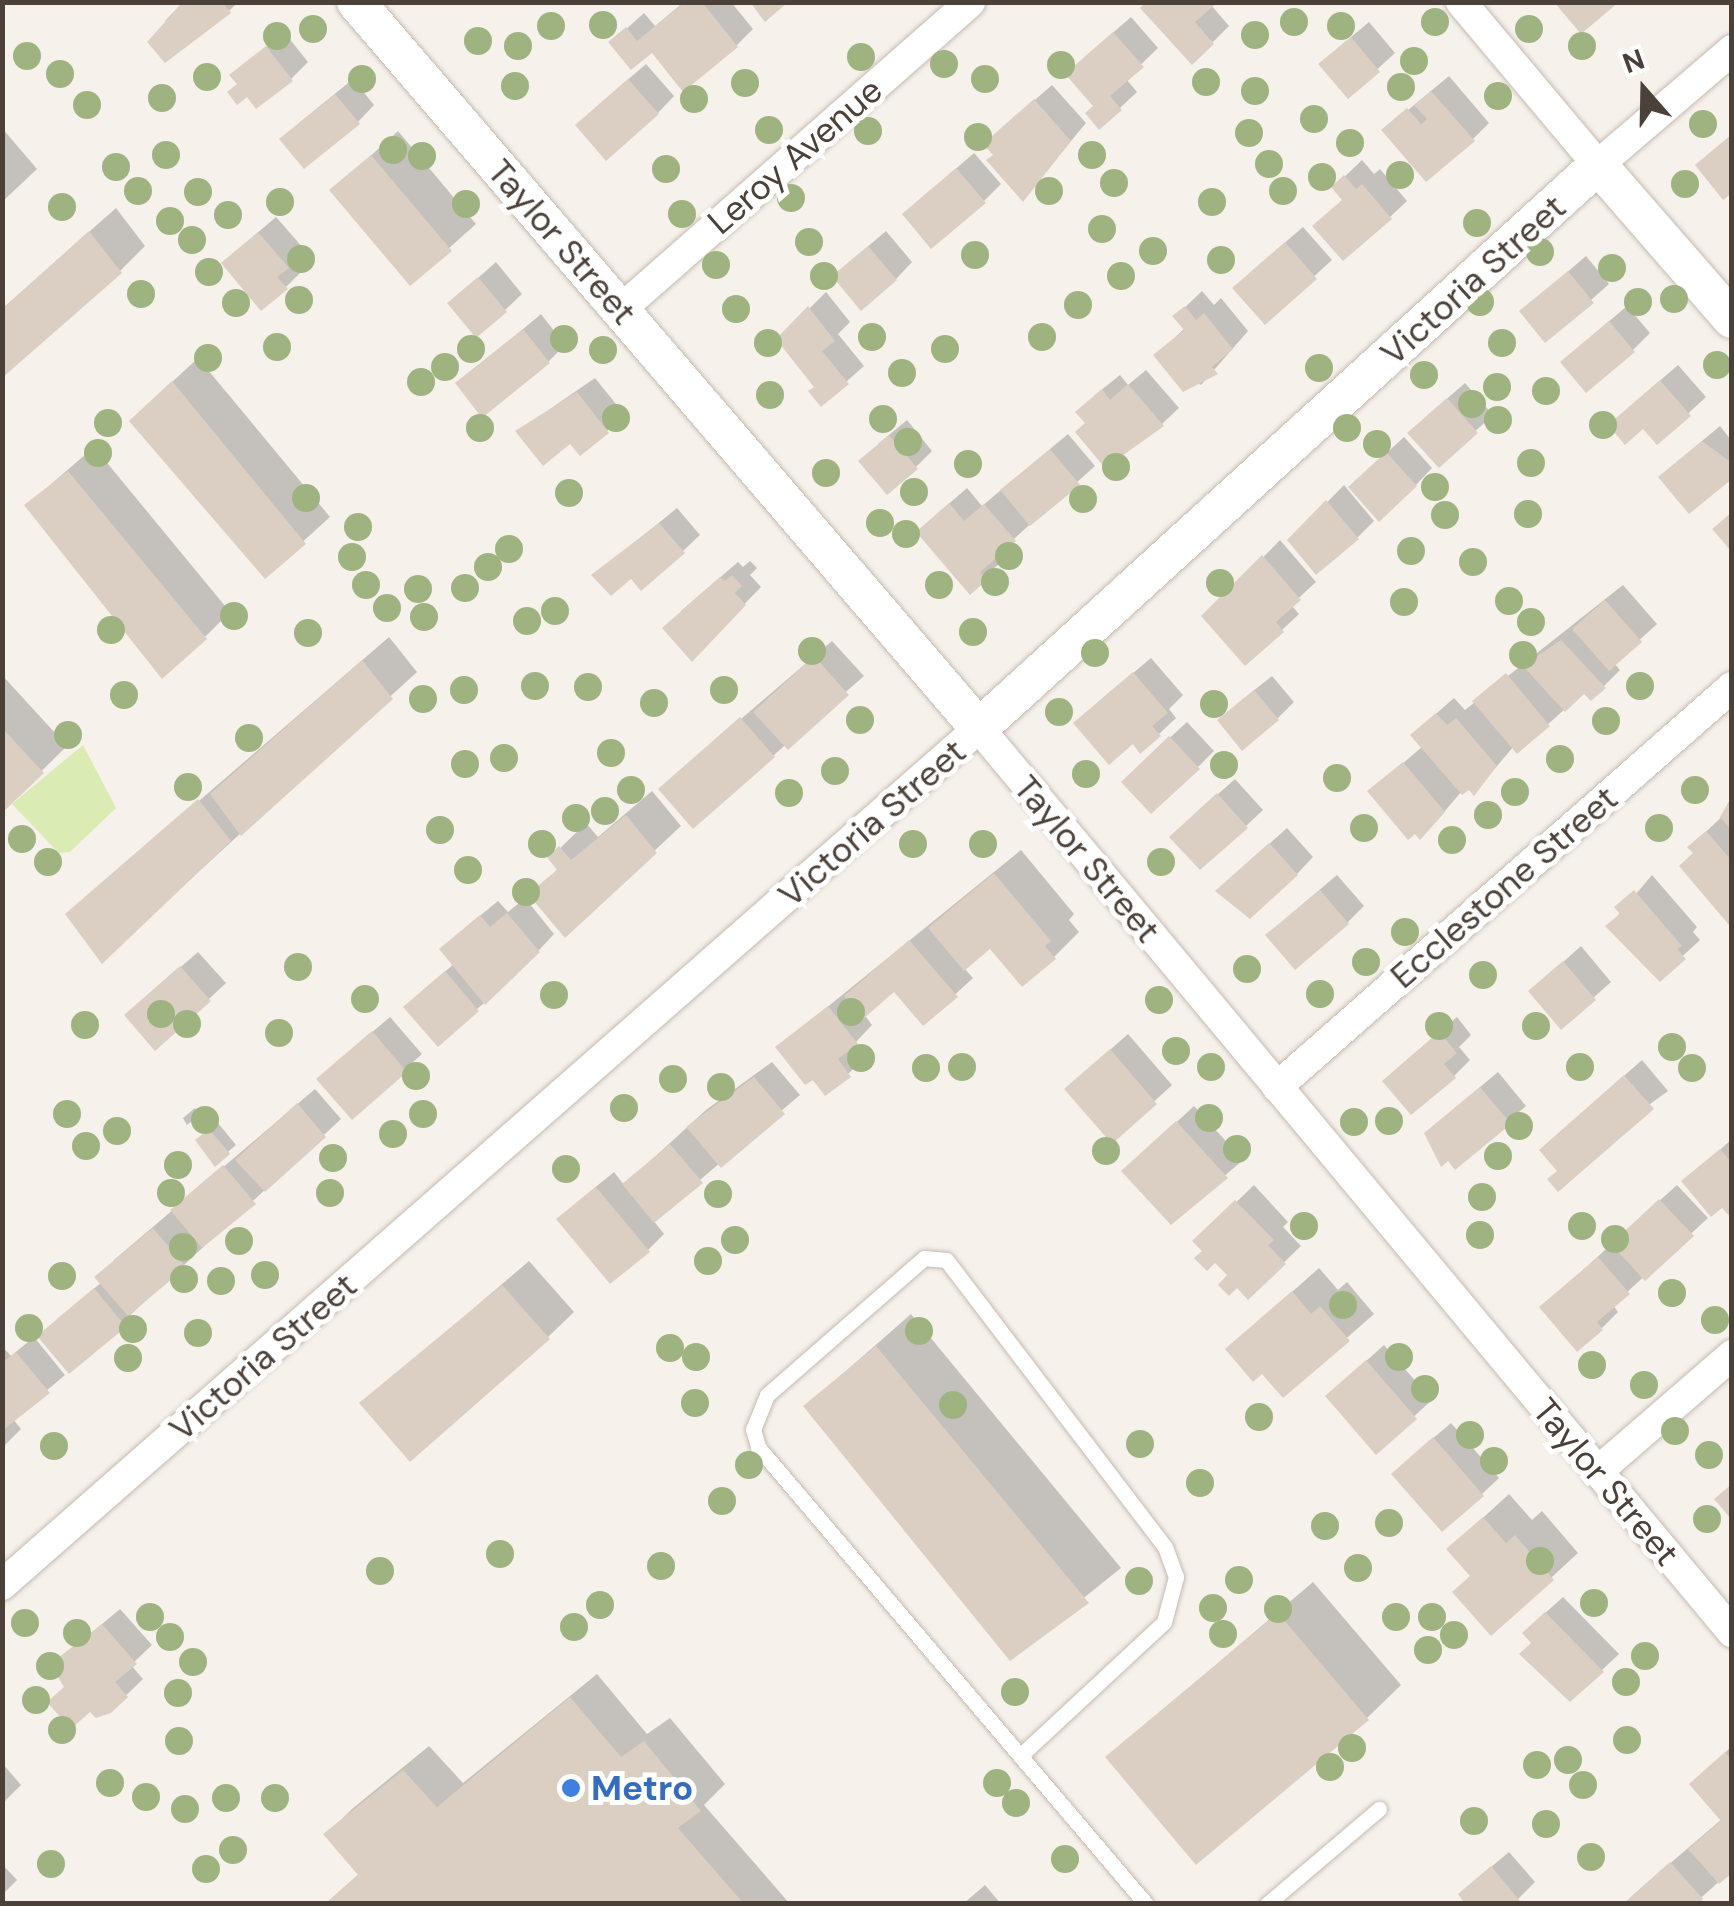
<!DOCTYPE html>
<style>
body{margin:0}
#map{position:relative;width:1734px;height:1906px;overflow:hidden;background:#f6f1eb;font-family:"DM Sans",sans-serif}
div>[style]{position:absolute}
.green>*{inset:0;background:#daebb3}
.shadow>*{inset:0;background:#0003}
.building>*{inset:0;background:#dbcfc3}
.roads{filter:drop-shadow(0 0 2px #c5bbb0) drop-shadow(0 0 2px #c5bbb0)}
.service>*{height:15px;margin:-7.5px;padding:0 7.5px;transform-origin:7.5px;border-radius:7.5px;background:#fff}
.minor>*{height:30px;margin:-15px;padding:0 15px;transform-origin:15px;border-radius:15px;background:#fff}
.tertiary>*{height:38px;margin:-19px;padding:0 19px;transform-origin:19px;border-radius:19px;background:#fff}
.trees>*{width:28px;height:28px;margin:-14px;border-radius:50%;background:#9eb380}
.dots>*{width:28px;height:28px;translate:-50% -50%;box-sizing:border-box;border:5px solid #fff;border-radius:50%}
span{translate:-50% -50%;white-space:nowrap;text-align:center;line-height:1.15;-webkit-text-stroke:10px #fff;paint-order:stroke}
.street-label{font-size:35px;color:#4b4138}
.shop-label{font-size:35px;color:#366cbe;font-weight:700}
.left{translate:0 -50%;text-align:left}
.frame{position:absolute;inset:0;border:5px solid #4b4138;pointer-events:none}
.north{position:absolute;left:1594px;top:40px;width:100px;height:100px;-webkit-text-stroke:8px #fff;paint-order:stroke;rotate:340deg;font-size:28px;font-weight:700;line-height:40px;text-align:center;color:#4b4138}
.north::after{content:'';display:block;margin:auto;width:35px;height:45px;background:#4b4138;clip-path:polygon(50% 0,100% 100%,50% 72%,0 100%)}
</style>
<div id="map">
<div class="green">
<div style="clip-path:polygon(83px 745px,116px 808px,70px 852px,59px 853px,12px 804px)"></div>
</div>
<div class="shadow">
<div style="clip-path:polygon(183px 2px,238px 2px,229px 11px,168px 24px,165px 21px)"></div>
<div style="clip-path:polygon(684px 2px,731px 2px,753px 29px,736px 46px,653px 49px,612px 42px,644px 13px,655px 26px)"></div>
<div style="clip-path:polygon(1211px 5px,1229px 26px,1213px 42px,1144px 8px)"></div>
<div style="clip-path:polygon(1131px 17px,1158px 48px,1126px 79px,1137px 92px,1120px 108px,1096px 106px,1085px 57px)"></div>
<div style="clip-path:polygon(1369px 22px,1395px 53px,1348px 96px,1338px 48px)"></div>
<div style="clip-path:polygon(284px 32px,308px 62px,291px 79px,233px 75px)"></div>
<div style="clip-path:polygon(646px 64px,674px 96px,658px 113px,595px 108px)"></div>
<div style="clip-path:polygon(1449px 76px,1489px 123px,1473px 139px,1384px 130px)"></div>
<div style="clip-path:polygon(353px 79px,374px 105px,358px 122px,299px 123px)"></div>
<div style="clip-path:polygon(1052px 85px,1086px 123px,1023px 199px,996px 155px,1003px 128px)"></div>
<div style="clip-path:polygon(2px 128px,37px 169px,2px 202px)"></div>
<div style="clip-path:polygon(398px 131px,476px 224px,410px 283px,333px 190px)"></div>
<div style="clip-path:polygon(974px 153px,1001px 184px,984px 201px,922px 198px)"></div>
<div style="clip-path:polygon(1362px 160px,1374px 174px,1380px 169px,1407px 201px,1390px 217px,1344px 199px,1334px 187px)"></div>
<div style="clip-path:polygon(116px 208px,145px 246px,120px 271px,2px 309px)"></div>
<div style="clip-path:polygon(276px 217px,304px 249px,293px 260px,302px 271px,286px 287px,241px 247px)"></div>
<div style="clip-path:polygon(1303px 227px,1332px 260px,1265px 321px,1252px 271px)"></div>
<div style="clip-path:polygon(886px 231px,912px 262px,896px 279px,852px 260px)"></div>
<div style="clip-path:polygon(1586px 256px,1609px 284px,1546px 340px,1522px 311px)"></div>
<div style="clip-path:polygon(496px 262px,522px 294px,505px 310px,450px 303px)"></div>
<div style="clip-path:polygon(1202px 291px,1214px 305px,1221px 298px,1248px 331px,1201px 385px,1156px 355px,1185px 328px,1176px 316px)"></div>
<div style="clip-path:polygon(826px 292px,850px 322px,838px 334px,864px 366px,821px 404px,817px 386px,779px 339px)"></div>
<div style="clip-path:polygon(1627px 306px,1650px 333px,1633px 350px,1580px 346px)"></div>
<div style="clip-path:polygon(541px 314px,565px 345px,549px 361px,458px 384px)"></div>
<div style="clip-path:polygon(198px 358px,330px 517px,265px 576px,157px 396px)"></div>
<div style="clip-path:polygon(1678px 365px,1706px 397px,1657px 442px,1628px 408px)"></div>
<div style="clip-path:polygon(1146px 370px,1179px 408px,1162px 424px,1088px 422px,1095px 395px,1120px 375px,1128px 385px)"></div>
<div style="clip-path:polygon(595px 378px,624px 414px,607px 431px,570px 440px,518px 431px)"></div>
<div style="clip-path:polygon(1465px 383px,1493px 415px,1439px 464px,1427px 416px)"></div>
<div style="clip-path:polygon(907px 420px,932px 451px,916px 467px,878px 444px)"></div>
<div style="clip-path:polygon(1720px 426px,1731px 440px,1732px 475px,1678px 461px)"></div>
<div style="clip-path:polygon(1068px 434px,1095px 466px,996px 555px,1002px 561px,970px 591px,936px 515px,967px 488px,982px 506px)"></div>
<div style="clip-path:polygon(1404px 437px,1432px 468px,1416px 485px,1368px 470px)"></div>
<div style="clip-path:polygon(94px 447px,230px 612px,205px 637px,27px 505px)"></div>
<div style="clip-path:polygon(1344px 485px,1374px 521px,1357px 538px,1290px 540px)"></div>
<div style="clip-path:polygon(677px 508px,700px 535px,683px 551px,631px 576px,595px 575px)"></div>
<div style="clip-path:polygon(1280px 540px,1316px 582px,1291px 605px,1299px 614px,1282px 630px,1205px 617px)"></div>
<div style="clip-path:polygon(750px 561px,757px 568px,750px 575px,761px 587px,692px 658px,681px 611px,738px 562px,743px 567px)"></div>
<div style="clip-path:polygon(1623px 585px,1657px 624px,1614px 663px,1620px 670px,1592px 698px,1585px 691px,1518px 751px,1514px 746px,1475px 792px,1469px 786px,1462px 791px,1437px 820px,1371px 791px,1423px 746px,1430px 719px,1454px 698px,1465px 710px)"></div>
<div style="clip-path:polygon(389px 637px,417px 672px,102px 960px,68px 914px)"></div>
<div style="clip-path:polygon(832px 641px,864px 676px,693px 826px,678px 773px)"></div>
<div style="clip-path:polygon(1151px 658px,1183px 695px,1169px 709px,1176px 718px,1159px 734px,1133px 741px,1093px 707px)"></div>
<div style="clip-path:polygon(2px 675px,67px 746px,2px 810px)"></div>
<div style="clip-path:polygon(1272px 676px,1294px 702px,1278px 718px,1237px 704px)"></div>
<div style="clip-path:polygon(1187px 722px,1214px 751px,1198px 767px,1140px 765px)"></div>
<div style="clip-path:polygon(1235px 779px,1263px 810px,1246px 826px,1189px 820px)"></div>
<div style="clip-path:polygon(652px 791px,681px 826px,565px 934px,532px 895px,559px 868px,550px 858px,586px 823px,598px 837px)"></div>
<div style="clip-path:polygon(1732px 807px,1732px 919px,1729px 921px,1690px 847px)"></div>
<div style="clip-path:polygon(1287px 828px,1313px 857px,1297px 874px,1235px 875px)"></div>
<div style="clip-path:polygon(1021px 850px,1074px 914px,1069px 920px,1079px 932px,1054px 957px,991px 945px,964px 968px,973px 978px,924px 1023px,894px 989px,864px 1014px,872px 1025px,855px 1043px,866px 1058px,826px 1093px,778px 1047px)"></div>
<div style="clip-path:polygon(1337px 875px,1364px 906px,1347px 923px,1285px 919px)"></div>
<div style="clip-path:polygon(1652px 875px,1697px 927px,1693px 932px,1700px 940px,1659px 978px,1609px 926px)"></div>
<div style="clip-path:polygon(525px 898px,554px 934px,513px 978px,477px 1009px,423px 990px,454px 964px,459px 933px,498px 901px,508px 912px)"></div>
<div style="clip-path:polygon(1581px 946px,1611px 982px,1562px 1026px,1531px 991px)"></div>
<div style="clip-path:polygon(198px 952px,226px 983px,209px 999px,144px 999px)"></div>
<div style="clip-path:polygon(390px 1017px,422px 1054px,352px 1117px,336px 1063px)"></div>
<div style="clip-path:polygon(1457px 1017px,1471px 1035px,1459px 1047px,1470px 1060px,1454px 1076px,1402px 1064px)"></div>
<div style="clip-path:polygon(1128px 1034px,1172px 1085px,1112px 1140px,1084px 1073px)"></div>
<div style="clip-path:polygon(1642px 1060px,1668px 1091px,1560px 1170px,1559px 1133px)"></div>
<div style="clip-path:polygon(772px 1062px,800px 1095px,653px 1220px,664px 1234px,648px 1250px,576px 1203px,614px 1172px,624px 1185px,706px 1110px)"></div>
<div style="clip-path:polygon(1498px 1072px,1526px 1106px,1456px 1166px,1444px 1117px)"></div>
<div style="clip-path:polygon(315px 1089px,341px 1119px,70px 1371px,57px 1319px,102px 1282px,114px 1260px)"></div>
<div style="clip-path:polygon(1194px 1106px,1243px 1160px,1171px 1222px,1141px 1155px)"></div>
<div style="clip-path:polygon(195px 1108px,199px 1115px,187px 1125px,183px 1118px)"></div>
<div style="clip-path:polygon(218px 1123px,236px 1145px,215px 1163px,206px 1133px)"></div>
<div style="clip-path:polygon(1732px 1139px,1732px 1215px,1685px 1181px)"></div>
<div style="clip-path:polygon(1254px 1185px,1288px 1222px,1283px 1227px,1301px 1246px,1248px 1297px,1196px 1241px)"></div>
<div style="clip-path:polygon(1677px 1185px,1708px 1218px,1613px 1305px,1618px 1312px,1602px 1328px,1542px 1307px)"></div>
<div style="clip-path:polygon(529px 1261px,574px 1312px,548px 1337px,363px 1403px)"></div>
<div style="clip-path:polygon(1319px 1268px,1338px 1290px,1347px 1282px,1374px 1314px,1283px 1394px,1262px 1370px,1228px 1349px)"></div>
<div style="clip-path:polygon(911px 1314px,1121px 1568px,1010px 1657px,806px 1406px)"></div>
<div style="clip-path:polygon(34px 1337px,65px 1375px,13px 1419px,21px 1429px,2px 1448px,2px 1346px,11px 1356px)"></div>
<div style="clip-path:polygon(1384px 1345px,1432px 1400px,1376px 1451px,1345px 1380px)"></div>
<div style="clip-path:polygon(1451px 1423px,1499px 1478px,1482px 1494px,1411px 1457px)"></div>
<div style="clip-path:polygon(1509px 1494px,1532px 1520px,1542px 1511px,1578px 1553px,1491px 1633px,1472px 1576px,1449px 1549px)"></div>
<div style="clip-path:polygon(1313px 1582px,1401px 1685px,1367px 1718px,1108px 1757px)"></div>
<div style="clip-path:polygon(1563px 1597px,1619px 1654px,1602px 1670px,1534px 1642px,1542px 1616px)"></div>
<div style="clip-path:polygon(120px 1609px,152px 1645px,131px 1665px,143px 1679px,110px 1711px,90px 1708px,53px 1665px)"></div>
<div style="clip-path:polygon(597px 1674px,647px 1734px,670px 1718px,725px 1784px,704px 1805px,790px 1904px,325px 1904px,360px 1873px,327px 1834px,352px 1809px,429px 1746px,463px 1783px)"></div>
<div style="clip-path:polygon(1732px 1746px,1732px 1870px,1694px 1904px,1632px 1896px,1722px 1819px,1692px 1784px)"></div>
<div style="clip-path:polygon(2px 1763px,21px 1785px,2px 1804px)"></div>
<div style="clip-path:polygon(1509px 1852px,1535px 1882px,1513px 1904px,1468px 1904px,1478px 1878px)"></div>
<div style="clip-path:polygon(2px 1864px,17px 1880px,2px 1895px)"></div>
<div style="clip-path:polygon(985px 1885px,1001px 1904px,963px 1904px)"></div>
</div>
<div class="building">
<div style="clip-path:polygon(183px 2px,222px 2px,231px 13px,165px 63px,147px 42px)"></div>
<div style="clip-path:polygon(685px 2px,702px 2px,738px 47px,683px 92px,652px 53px,631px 70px,608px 42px,626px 27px,637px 41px)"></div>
<div style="clip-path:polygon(750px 2px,788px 2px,765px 22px)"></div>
<div style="clip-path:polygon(1146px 2px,1218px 2px,1195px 22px,1214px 44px,1192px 65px,1140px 8px)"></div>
<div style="clip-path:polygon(1554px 2px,1619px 2px,1581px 34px)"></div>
<div style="clip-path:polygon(1113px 32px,1144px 67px,1110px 96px,1122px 110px,1099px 130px,1085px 113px,1093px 106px,1065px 74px)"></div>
<div style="clip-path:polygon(1351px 37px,1380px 72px,1348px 99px,1318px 64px)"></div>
<div style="clip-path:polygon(266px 46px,293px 81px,256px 109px,247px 97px,237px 105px,227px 92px,237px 84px,229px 75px)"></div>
<div style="clip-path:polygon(628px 79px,659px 114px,606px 161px,575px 125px)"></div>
<div style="clip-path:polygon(1431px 91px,1475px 141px,1426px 182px,1381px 130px,1407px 108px,1421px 124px,1427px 119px,1414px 105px)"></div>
<div style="clip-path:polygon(335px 94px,360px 124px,304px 169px,279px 139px)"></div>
<div style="clip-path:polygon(1034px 99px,1071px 141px,1023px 202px,986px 160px,993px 155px,983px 144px)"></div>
<div style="clip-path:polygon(1732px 134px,1732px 193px,1723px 200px,1695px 165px)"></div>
<div style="clip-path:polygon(371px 155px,452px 251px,410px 286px,329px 190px)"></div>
<div style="clip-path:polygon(956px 168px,986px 203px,931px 249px,902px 214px)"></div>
<div style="clip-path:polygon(1344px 175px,1356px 189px,1362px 184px,1392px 219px,1343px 261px,1312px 226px,1342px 200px,1331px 187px)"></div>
<div style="clip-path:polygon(89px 231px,122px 273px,2px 378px,2px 309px)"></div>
<div style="clip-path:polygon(258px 232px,289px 268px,277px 277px,288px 289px,261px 311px,221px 263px)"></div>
<div style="clip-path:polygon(1285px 242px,1317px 279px,1265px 325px,1232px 288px)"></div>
<div style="clip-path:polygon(868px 246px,897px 280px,861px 311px,832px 276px)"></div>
<div style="clip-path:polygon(1568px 271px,1594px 303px,1545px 343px,1519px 311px)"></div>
<div style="clip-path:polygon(478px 277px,507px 312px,476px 338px,447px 303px)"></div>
<div style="clip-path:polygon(808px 306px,835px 341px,822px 351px,849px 384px,821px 407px,808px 391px,814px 387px,776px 339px)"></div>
<div style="clip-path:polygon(1185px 306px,1196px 320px,1204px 313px,1233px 349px,1212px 367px,1218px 374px,1183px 392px,1153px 355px,1184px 330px,1172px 316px)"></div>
<div style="clip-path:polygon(1609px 321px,1635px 352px,1586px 393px,1560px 362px)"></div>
<div style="clip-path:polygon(523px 329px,550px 363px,482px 418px,455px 383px)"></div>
<div style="clip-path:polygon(1660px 380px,1691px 416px,1657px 445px,1643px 429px,1625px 445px,1608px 425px)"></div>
<div style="clip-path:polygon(172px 381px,306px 544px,265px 579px,129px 421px)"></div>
<div style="clip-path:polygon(1128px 384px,1164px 426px,1105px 468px,1075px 432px,1085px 423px,1075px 412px,1102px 389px,1110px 400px)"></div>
<div style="clip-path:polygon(577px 392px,609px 433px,580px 456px,570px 444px,543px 466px,515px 431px)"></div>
<div style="clip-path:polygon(1447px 398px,1478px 433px,1439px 468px,1407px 433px)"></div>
<div style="clip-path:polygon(889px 435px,918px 469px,887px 495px,858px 461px)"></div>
<div style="clip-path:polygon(1702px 441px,1732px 463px,1732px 479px,1689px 514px,1658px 477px)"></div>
<div style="clip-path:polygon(1050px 449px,1080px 485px,1030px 526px,1000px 490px)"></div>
<div style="clip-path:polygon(1386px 452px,1417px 486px,1379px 522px,1348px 487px)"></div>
<div style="clip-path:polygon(68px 471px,207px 639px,162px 679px,24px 505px)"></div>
<div style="clip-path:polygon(1326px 500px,1359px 539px,1316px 575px,1287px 540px)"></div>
<div style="clip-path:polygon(949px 503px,964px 521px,984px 504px,1016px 541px,980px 572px,987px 580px,970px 595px,916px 532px)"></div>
<div style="clip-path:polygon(1732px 512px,1732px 552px,1712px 529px)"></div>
<div style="clip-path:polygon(659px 523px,685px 553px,641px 591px,631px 579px,611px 596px,591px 575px)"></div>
<div style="clip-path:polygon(1262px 555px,1301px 600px,1276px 622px,1284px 632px,1245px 666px,1201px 616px)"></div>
<div style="clip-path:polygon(732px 575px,742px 586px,735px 593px,746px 605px,692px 662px,662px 628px,720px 577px,725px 581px)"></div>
<div style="clip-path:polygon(1605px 600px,1642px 642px,1609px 671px,1572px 629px)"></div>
<div style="clip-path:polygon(1561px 640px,1606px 688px,1591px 701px,1584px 694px,1565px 712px,1523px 666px)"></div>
<div style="clip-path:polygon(814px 656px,849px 695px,788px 750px,753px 712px)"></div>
<div style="clip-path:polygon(362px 660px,393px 699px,241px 836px,210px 794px)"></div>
<div style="clip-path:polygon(1133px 672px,1168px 713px,1152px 726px,1161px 736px,1140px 754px,1133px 744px,1109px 765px,1073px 723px)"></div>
<div style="clip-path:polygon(1506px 673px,1550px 726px,1517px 754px,1472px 701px)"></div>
<div style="clip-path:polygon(1254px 690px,1279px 720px,1242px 751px,1217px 720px)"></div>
<div style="clip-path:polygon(1436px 713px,1447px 725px,1456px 718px,1497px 766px,1474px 796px,1469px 790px,1462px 795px,1410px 735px)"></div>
<div style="clip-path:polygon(740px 717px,775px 757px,693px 829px,658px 789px)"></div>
<div style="clip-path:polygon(2px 728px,44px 773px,2px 813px)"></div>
<div style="clip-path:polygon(1169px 736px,1200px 769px,1151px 814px,1121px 782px)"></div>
<div style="clip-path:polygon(1403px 762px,1445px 812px,1420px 840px,1415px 834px,1408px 840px,1367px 791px)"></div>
<div style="clip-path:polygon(1217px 793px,1248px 828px,1200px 870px,1169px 837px)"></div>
<div style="clip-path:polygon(1732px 796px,1732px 831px,1720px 817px)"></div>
<div style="clip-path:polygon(198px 799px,231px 841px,102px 964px,65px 914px)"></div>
<div style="clip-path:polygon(626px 815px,657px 853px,565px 938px,528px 894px,557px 870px,547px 857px,559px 846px,571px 860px)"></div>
<div style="clip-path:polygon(1706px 831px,1732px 861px,1729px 925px,1679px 866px,1693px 853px,1687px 847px)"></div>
<div style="clip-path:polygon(1269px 843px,1298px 875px,1250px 919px,1215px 891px)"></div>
<div style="clip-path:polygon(994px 873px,1051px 941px,1045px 946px,1056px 959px,1022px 987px,990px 949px,964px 971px,928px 928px)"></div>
<div style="clip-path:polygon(1320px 890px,1349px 924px,1295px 970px,1265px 935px)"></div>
<div style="clip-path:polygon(1634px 890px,1682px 946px,1677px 949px,1686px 959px,1660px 982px,1605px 926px,1620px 914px,1614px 907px)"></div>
<div style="clip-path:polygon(507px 913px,540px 952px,485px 1005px,439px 949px,480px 915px,490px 927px)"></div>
<div style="clip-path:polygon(909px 940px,958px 997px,923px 1026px,894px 992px,863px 1019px,844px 996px)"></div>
<div style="clip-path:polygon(1563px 961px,1596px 1000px,1561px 1030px,1528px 991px)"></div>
<div style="clip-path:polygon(180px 966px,211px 1001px,155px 1051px,124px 1015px)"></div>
<div style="clip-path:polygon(445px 971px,479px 1011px,438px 1047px,403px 1007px)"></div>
<div style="clip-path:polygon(828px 1006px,858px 1044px,838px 1059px,851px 1077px,825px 1096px,813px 1080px,805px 1085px,775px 1047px)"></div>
<div style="clip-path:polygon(372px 1031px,407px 1072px,352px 1120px,316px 1079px)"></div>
<div style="clip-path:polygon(1439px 1032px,1457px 1053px,1444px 1064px,1456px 1078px,1411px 1115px,1382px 1081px)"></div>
<div style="clip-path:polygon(1110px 1049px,1157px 1104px,1112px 1144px,1064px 1089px)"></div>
<div style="clip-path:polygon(1624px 1075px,1654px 1109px,1558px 1192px,1547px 1179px,1557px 1171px,1539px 1150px)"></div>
<div style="clip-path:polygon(754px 1077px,785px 1114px,721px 1168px,686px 1127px)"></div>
<div style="clip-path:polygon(1480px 1087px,1511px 1124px,1455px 1170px,1448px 1161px,1441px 1167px,1424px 1133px)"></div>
<div style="clip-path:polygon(297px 1103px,326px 1137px,265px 1192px,235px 1160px)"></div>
<div style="clip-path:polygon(1176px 1121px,1228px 1178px,1171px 1225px,1121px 1171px)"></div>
<div style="clip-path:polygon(209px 1129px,230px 1154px,215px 1167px,195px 1140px)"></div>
<div style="clip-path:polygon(670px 1144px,703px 1183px,654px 1223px,622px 1184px)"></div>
<div style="clip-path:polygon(1720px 1149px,1732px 1163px,1732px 1219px,1722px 1208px,1711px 1217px,1681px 1181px)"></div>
<div style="clip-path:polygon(223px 1165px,256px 1204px,202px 1248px,170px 1210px)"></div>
<div style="clip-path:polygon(596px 1187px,650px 1252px,610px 1284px,556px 1219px)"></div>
<div style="clip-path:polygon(1659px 1199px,1694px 1236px,1645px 1281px,1611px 1244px)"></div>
<div style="clip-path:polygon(1235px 1200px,1274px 1240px,1268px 1245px,1286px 1264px,1248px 1300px,1237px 1288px,1229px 1296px,1218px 1285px,1227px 1275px,1215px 1263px,1207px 1271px,1194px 1258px,1202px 1251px,1192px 1241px)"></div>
<div style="clip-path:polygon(153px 1228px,186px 1267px,128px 1316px,94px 1277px)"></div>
<div style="clip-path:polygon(1598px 1257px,1630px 1294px,1597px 1322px,1603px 1330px,1577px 1352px,1539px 1307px)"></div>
<div style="clip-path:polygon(502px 1285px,550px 1339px,410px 1462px,359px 1403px)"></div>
<div style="clip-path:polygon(94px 1288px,126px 1327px,69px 1374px,37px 1336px)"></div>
<div style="clip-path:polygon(1292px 1291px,1311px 1314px,1320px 1306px,1350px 1341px,1283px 1398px,1262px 1374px,1253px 1382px,1225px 1349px)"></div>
<div style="clip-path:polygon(876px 1346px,1089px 1603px,1010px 1661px,803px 1406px)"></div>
<div style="clip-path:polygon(16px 1352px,50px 1393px,2px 1431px,2px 1363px)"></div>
<div style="clip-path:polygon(1366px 1360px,1417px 1419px,1376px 1455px,1325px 1396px)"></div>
<div style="clip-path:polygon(1433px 1437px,1484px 1496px,1442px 1532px,1391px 1474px)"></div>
<div style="clip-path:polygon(1732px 1484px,1732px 1520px,1714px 1499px)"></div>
<div style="clip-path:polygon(1483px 1517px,1506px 1543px,1515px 1535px,1554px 1580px,1491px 1636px,1452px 1592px,1470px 1576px,1446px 1549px)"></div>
<div style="clip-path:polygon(1545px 1612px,1604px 1672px,1570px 1702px,1519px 1654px,1531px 1643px,1522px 1633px)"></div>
<div style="clip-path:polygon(1278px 1613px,1369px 1720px,1196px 1865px,1105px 1757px)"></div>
<div style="clip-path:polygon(102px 1624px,137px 1664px,115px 1682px,128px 1697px,111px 1713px,96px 1718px,90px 1712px,71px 1729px,47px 1702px,64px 1687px,50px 1664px)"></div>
<div style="clip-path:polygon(570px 1697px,621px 1757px,644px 1741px,701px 1811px,678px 1828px,744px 1904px,325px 1904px,358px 1875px,323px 1834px,403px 1770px,437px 1807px)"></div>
<div style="clip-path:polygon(1725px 1752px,1732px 1760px,1732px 1873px,1719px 1884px,1688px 1849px,1721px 1821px,1689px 1784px)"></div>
<div style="clip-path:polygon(1670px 1862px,1703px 1899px,1698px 1904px,1623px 1904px)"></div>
<div style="clip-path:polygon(1491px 1866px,1520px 1901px,1465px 1904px,1458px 1894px)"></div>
</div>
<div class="roads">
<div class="service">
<div style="left:1021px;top:1755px;width:195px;rotate:-42.9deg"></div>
<div style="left:1164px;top:1622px;width:47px;rotate:-75.1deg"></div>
<div style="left:1176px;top:1577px;width:32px;rotate:-110deg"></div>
<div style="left:1165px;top:1547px;width:361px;rotate:-127.3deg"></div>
<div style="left:946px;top:1260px;width:22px;rotate:-175deg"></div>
<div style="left:924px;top:1258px;width:208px;rotate:138.9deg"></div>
<div style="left:767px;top:1395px;width:37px;rotate:112deg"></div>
<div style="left:753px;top:1429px;width:19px;rotate:74deg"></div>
<div style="left:758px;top:1447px;width:599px;rotate:49.67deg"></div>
<div style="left:1267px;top:1904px;width:147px;rotate:-40.3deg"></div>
</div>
<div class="minor">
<div style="left:1461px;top:2px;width:213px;rotate:50deg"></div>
<div style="left:1598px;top:165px;width:177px;rotate:-40.6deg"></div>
<div style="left:620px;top:310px;width:466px;rotate:-41.3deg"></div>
<div style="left:1277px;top:1087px;width:606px;rotate:-41.32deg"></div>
<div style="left:1597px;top:1472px;width:179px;rotate:-40.9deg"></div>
<div style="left:2px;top:1585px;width:1300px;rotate:-41.26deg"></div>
<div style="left:979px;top:728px;width:1177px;rotate:50.21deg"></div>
</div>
<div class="tertiary">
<div style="left:356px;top:2px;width:957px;rotate:49.37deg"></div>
<div style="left:979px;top:728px;width:837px;rotate:-42.29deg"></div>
<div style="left:1598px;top:165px;width:204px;rotate:49deg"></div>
</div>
</div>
<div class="trees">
<div style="left:1294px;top:22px"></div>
<div style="left:1435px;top:22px"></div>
<div style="left:603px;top:25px"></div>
<div style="left:551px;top:26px"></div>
<div style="left:1341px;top:26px"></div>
<div style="left:313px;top:29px"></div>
<div style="left:1529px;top:29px"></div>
<div style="left:1255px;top:35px"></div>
<div style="left:277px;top:36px"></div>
<div style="left:478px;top:41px"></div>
<div style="left:518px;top:46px"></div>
<div style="left:1582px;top:46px"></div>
<div style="left:27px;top:56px"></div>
<div style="left:861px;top:57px"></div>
<div style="left:1414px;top:61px"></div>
<div style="left:944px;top:64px"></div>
<div style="left:1061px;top:65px"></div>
<div style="left:60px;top:74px"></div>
<div style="left:207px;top:77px"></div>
<div style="left:362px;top:79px"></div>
<div style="left:985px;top:79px"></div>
<div style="left:1206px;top:82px"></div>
<div style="left:745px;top:83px"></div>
<div style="left:515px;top:86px"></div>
<div style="left:1401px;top:87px"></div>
<div style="left:1255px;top:91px"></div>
<div style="left:1498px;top:96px"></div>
<div style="left:162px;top:98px"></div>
<div style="left:694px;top:99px"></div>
<div style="left:87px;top:105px"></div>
<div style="left:1314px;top:119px"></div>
<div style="left:1703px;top:124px"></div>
<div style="left:769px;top:130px"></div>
<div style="left:868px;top:131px"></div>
<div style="left:1249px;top:133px"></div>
<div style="left:978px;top:137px"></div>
<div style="left:1350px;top:143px"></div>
<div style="left:393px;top:150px"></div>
<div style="left:166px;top:155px"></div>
<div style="left:1092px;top:155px"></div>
<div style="left:422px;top:156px"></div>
<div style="left:1269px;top:164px"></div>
<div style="left:116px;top:167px"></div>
<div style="left:666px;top:169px"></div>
<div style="left:1400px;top:175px"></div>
<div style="left:1322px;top:177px"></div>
<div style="left:1114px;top:183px"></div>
<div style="left:1685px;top:184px"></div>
<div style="left:138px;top:191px"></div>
<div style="left:1049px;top:191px"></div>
<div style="left:1283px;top:191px"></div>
<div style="left:198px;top:192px"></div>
<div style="left:791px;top:198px"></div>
<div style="left:280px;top:202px"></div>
<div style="left:1212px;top:202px"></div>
<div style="left:466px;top:204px"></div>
<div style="left:62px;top:207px"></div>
<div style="left:682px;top:214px"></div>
<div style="left:228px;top:215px"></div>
<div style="left:170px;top:221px"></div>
<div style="left:1477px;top:223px"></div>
<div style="left:1102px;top:229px"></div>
<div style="left:192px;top:240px"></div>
<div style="left:809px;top:242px"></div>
<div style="left:1153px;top:251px"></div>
<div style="left:1540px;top:252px"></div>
<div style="left:975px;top:255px"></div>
<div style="left:301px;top:259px"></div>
<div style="left:1221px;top:260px"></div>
<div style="left:716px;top:265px"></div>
<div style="left:1612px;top:268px"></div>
<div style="left:209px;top:272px"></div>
<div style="left:824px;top:276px"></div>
<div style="left:1121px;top:276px"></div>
<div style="left:141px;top:294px"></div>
<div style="left:1674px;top:299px"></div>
<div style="left:299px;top:300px"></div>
<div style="left:1480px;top:302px"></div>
<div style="left:1638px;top:302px"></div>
<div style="left:236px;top:303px"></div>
<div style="left:1078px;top:305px"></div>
<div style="left:736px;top:309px"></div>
<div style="left:872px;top:337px"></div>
<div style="left:1042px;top:337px"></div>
<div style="left:564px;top:339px"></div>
<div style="left:768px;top:343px"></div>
<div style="left:1502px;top:343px"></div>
<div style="left:277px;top:347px"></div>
<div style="left:471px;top:349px"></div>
<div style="left:945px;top:349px"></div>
<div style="left:603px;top:350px"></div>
<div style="left:208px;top:358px"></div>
<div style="left:1717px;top:365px"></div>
<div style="left:445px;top:367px"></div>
<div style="left:1319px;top:368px"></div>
<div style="left:902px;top:373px"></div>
<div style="left:1424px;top:375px"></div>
<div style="left:421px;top:382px"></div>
<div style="left:1497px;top:387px"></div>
<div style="left:1546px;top:391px"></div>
<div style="left:770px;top:395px"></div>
<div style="left:1472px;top:404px"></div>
<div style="left:616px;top:418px"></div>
<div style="left:883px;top:419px"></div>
<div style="left:1498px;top:420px"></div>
<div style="left:108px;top:423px"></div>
<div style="left:1603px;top:425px"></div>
<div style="left:480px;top:428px"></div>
<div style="left:1347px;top:428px"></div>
<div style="left:908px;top:442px"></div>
<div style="left:1377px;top:444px"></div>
<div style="left:98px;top:453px"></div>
<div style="left:1531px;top:463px"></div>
<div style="left:968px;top:464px"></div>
<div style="left:1116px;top:467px"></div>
<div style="left:826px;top:473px"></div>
<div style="left:1435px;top:487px"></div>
<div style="left:914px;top:492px"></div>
<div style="left:569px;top:493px"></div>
<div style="left:306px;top:498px"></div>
<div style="left:1083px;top:499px"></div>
<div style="left:1528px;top:514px"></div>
<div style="left:1445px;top:515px"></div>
<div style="left:880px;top:523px"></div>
<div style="left:358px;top:527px"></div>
<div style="left:906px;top:534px"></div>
<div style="left:509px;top:549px"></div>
<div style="left:1411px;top:551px"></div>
<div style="left:1009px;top:556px"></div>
<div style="left:352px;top:557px"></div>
<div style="left:1473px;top:562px"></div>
<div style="left:488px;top:567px"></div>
<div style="left:995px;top:582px"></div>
<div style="left:1220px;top:583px"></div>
<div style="left:366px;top:585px"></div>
<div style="left:939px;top:585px"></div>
<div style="left:465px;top:588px"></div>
<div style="left:418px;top:589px"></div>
<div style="left:1509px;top:601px"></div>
<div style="left:1404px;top:602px"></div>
<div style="left:387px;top:608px"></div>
<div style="left:555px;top:611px"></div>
<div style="left:234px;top:616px"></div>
<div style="left:424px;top:617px"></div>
<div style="left:527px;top:621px"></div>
<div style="left:1531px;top:622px"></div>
<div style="left:111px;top:630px"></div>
<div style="left:973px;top:632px"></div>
<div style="left:308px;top:633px"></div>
<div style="left:812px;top:651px"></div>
<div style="left:1095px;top:653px"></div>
<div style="left:1523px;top:655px"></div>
<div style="left:535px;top:686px"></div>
<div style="left:1640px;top:686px"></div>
<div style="left:588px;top:687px"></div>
<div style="left:464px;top:690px"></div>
<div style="left:724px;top:690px"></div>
<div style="left:124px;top:695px"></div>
<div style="left:423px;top:699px"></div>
<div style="left:654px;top:703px"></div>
<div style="left:1214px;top:704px"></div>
<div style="left:1059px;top:712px"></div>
<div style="left:860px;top:720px"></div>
<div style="left:1606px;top:721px"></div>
<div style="left:68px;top:735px"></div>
<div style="left:249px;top:738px"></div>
<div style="left:611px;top:753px"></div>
<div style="left:504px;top:758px"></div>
<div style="left:1560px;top:759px"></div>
<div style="left:465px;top:764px"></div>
<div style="left:1224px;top:765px"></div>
<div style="left:835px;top:771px"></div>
<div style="left:1086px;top:774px"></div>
<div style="left:1337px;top:778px"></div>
<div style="left:188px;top:787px"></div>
<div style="left:631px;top:790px"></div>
<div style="left:1695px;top:790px"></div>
<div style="left:1515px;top:792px"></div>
<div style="left:789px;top:793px"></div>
<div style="left:605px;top:811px"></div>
<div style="left:1488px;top:815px"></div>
<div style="left:576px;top:818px"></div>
<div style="left:1364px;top:828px"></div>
<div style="left:1659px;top:828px"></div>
<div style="left:440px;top:830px"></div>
<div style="left:22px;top:839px"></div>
<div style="left:1452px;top:840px"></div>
<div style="left:542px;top:844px"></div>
<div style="left:913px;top:844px"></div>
<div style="left:983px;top:844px"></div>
<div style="left:48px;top:862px"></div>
<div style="left:1161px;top:862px"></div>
<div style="left:468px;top:870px"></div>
<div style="left:526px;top:892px"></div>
<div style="left:1405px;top:932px"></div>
<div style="left:1366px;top:962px"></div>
<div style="left:298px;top:967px"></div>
<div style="left:1247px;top:969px"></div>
<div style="left:1483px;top:975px"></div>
<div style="left:1320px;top:994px"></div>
<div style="left:554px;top:995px"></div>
<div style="left:365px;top:999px"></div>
<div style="left:1159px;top:1000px"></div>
<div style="left:851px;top:1012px"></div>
<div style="left:161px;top:1014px"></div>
<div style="left:187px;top:1024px"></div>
<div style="left:85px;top:1025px"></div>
<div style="left:1439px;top:1026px"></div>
<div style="left:1536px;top:1026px"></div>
<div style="left:279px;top:1033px"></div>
<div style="left:1672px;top:1047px"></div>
<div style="left:1176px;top:1051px"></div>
<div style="left:861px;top:1058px"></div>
<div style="left:962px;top:1067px"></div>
<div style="left:1211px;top:1067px"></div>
<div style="left:1580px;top:1067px"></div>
<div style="left:926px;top:1068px"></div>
<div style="left:1692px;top:1068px"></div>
<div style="left:416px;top:1076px"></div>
<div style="left:673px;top:1079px"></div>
<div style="left:721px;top:1087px"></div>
<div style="left:624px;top:1108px"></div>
<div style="left:67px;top:1114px"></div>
<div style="left:423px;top:1114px"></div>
<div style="left:1209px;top:1118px"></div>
<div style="left:205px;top:1120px"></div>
<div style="left:1389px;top:1121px"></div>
<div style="left:1354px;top:1122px"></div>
<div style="left:1519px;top:1126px"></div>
<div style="left:117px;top:1131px"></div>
<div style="left:393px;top:1134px"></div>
<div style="left:86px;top:1146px"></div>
<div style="left:1237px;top:1149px"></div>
<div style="left:1106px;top:1151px"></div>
<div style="left:1498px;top:1156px"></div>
<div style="left:333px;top:1158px"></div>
<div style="left:178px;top:1165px"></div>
<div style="left:566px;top:1169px"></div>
<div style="left:171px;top:1193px"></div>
<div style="left:330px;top:1193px"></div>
<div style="left:718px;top:1194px"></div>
<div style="left:1482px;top:1197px"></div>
<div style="left:1304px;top:1226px"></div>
<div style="left:1582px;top:1226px"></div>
<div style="left:1480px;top:1235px"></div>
<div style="left:1615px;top:1239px"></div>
<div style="left:735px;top:1240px"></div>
<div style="left:239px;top:1241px"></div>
<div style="left:183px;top:1247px"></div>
<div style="left:708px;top:1261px"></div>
<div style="left:265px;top:1275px"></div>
<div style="left:62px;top:1276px"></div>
<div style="left:184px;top:1279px"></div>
<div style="left:221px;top:1281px"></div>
<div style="left:1672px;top:1293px"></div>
<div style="left:1343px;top:1305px"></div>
<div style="left:1715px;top:1320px"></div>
<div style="left:29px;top:1328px"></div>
<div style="left:133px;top:1329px"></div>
<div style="left:919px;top:1331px"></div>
<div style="left:198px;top:1333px"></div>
<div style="left:670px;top:1348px"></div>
<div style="left:696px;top:1357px"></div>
<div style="left:1399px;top:1357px"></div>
<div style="left:128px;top:1358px"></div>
<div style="left:1592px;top:1365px"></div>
<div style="left:1644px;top:1385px"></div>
<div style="left:1425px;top:1389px"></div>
<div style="left:695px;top:1403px"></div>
<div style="left:953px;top:1405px"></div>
<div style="left:1259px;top:1417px"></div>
<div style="left:1675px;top:1431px"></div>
<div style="left:1470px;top:1435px"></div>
<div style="left:1140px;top:1444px"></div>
<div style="left:54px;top:1446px"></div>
<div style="left:1709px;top:1455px"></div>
<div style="left:1494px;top:1461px"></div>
<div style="left:749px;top:1465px"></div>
<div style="left:1200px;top:1483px"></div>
<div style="left:722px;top:1501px"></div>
<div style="left:1707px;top:1519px"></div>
<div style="left:1389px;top:1523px"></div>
<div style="left:1325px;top:1526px"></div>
<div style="left:500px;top:1554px"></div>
<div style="left:1540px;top:1561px"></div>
<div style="left:661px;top:1566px"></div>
<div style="left:1358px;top:1568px"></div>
<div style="left:380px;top:1571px"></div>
<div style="left:1239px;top:1580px"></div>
<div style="left:1139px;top:1581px"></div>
<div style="left:1594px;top:1603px"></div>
<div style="left:600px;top:1605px"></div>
<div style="left:1213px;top:1608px"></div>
<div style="left:1278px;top:1609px"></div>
<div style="left:150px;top:1617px"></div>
<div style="left:1396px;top:1617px"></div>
<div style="left:1432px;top:1617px"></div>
<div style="left:25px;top:1623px"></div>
<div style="left:574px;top:1627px"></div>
<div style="left:77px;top:1633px"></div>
<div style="left:1223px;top:1634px"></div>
<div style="left:1454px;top:1635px"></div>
<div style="left:170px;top:1637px"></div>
<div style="left:1428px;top:1650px"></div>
<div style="left:1645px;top:1656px"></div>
<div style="left:193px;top:1662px"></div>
<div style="left:50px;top:1666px"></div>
<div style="left:1626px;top:1682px"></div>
<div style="left:1015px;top:1692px"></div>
<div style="left:178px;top:1693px"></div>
<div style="left:36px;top:1700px"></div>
<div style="left:62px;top:1730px"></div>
<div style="left:1627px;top:1740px"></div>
<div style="left:179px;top:1741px"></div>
<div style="left:1352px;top:1748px"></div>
<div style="left:1568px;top:1760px"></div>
<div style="left:1537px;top:1765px"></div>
<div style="left:1330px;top:1767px"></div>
<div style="left:110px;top:1783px"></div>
<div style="left:997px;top:1783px"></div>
<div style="left:1583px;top:1785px"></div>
<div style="left:146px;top:1797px"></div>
<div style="left:226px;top:1798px"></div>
<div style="left:275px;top:1798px"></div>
<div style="left:1016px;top:1803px"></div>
<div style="left:185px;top:1809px"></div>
<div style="left:1474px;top:1821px"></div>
<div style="left:1546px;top:1824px"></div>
<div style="left:233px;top:1850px"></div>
<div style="left:1591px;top:1857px"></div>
<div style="left:1065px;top:1859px"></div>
<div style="left:51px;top:1864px"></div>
<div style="left:206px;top:1869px"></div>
</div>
<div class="dots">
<div style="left:571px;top:1788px;background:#3f7fe0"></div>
</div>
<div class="street-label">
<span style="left:795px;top:156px;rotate:-41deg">Leroy Avenue</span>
<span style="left:562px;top:242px;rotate:49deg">Taylor Street</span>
<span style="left:1473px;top:280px;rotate:-42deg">Victoria Street</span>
<span style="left:872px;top:823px;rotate:-41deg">Victoria Street</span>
<span style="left:1087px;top:859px;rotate:50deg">Taylor Street</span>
<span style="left:1504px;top:887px;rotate:-41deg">Ecclestone Street</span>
<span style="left:263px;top:1357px;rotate:-41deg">Victoria Street</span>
<span style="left:1606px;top:1482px;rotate:50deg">Taylor Street</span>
</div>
<div class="shop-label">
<span class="left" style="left:591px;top:1788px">Metro</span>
</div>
<div class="frame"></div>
<div class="north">N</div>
</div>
